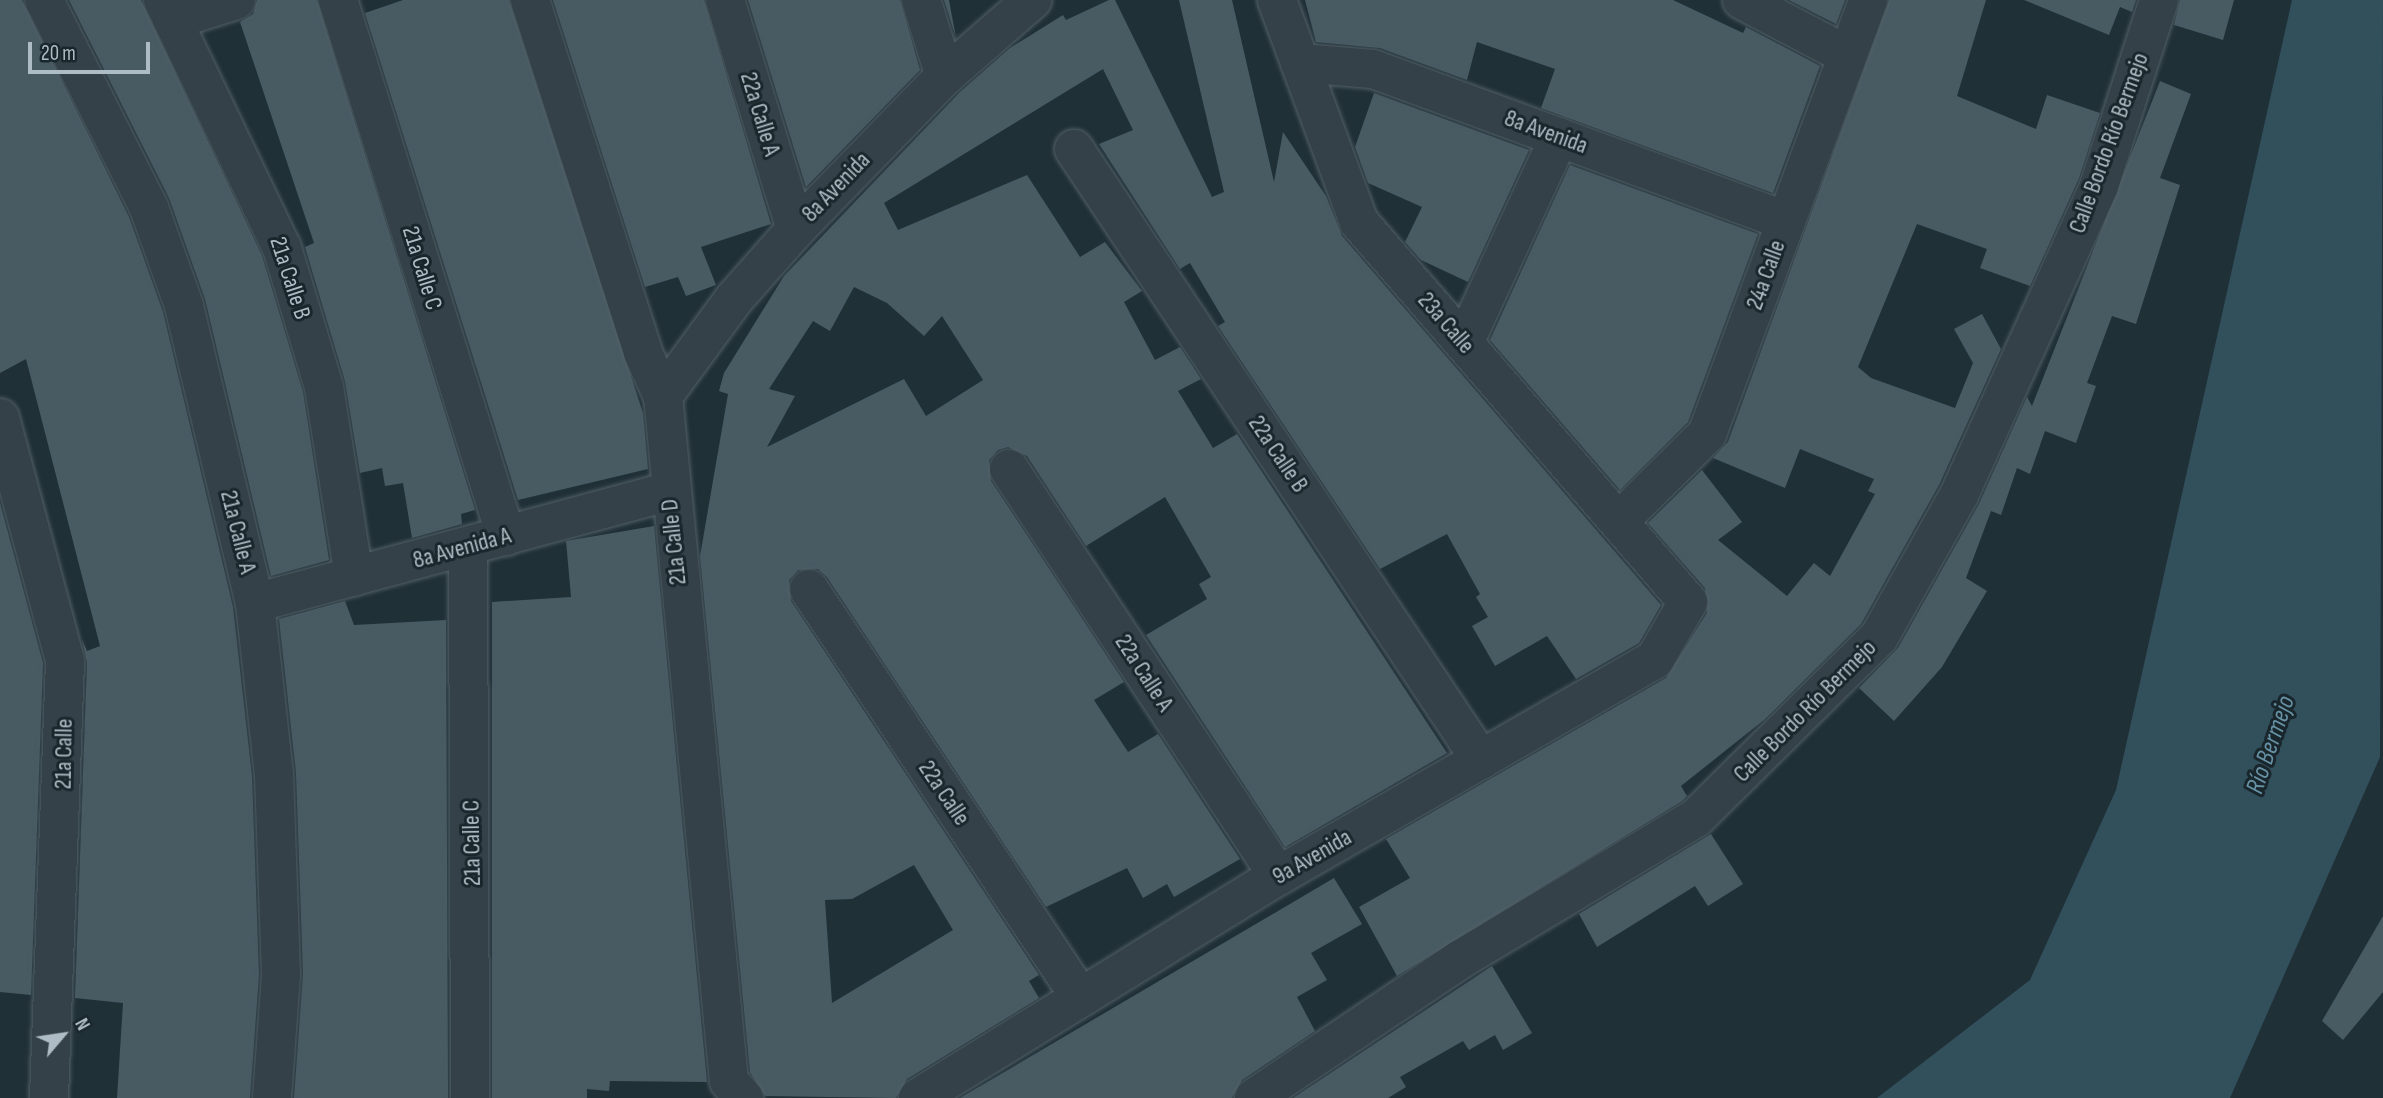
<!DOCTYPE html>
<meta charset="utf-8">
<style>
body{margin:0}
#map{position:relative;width:2383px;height:1098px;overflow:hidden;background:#203037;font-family:"Sofia Sans Condensed",sans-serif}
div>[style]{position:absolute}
.water>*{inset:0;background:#324f5c}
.building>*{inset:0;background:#485b63}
.roads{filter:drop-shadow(0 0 2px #515f66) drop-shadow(0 0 2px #515f66)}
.minor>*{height:38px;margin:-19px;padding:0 19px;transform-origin:19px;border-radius:19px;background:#344148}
span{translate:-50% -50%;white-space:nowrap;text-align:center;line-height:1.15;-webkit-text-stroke:6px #19262c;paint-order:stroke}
.street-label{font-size:24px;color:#aebdc5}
.water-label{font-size:26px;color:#6791a4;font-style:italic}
.north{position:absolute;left:28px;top:1000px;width:70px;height:70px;-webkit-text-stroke:5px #19262c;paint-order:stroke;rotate:61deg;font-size:19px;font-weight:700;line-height:28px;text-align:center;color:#aebdc5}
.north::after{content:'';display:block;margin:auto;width:24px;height:32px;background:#aebdc5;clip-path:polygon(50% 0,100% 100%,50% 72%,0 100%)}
.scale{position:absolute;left:28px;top:42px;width:122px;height:32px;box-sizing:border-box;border:4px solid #aebdc5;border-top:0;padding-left:9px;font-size:21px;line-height:24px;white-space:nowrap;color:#aebdc5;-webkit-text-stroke:5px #19262c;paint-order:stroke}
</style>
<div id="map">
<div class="water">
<div style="clip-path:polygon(2292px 0,2383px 0,2380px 757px,2230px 1098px,1877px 1098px,2030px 980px,2116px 790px)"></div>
</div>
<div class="building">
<div style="clip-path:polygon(0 0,22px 0,129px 217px,163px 312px,233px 607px,252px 776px,259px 975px,250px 1098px,117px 1098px,123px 1003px,75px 998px,87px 662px,82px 640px,87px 651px,100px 646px,26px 359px,0 373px)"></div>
<div style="clip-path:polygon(69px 0,141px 0,262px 256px,303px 392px,329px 560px,271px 576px,205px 299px,169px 198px)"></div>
<div style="clip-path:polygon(257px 0,317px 0,475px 510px,461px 514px,462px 524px,412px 538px,403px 483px,385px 486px,382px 468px,360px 473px,345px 381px,305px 247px,314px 243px,240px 22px,253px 14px)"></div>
<div style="clip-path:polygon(403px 0,509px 0,643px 413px,648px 469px,518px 500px,365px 13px)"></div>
<div style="clip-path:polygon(553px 0,704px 0,771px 224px,701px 247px,716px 285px,686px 296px,678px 277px,645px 287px)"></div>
<div style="clip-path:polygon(748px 0,900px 0,920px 70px,806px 187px)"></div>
<div style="clip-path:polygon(944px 0,949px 0,956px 38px)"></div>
<div style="clip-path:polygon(evenodd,1109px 0,1115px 0,1212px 197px,1224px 192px,1179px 0,1232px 0,1274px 182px,1283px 132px,1326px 196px,1342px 236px,1661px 605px,1639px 643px,1576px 679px,1547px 636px,1495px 666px,1472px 626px,1488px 617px,1476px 597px,1480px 594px,1447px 534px,1380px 569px,1218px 326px,1225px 322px,1190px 263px,1180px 269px,1099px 144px,1133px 130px,1103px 69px,884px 203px,898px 230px,1027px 175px,1080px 257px,1105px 242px,1142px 291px,1124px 302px,1155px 360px,1180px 347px,1201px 379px,1178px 391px,1213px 448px,1237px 434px,1447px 753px,1285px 847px,1146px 635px,1207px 599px,1199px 584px,1211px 577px,1165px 497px,1086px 546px,1027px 456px,1008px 447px,998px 450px,989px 460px,991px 481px,1124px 682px,1094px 700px,1128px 752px,1158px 734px,1240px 859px,1174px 897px,1167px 884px,1143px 898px,1127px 868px,1046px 907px,827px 577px,818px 569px,798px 570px,789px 580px,791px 601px,1039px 975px,1029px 981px,1039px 998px,907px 1079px,896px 1098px,765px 1096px,750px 1072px,700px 556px,728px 394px,719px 391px,724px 373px,784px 276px,960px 92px,1010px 48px,1063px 15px,1066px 20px,1109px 0,854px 287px,887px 303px,924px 336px,942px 316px,983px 380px,926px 416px,904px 379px,767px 447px,795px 396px,769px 389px,813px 321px,830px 331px,854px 287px,1109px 0,914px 865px,953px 930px,832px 1003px,825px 900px,852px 899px,914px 865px)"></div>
<div style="clip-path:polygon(1305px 0,1673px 0,1743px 33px,1746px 27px,1820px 66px,1773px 193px,1541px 108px,1555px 69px,1477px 42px,1467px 80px,1380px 48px,1316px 42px)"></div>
<div style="clip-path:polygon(1789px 0,1845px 0,1836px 24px)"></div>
<div style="clip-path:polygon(1889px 0,1986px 0,1957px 96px,2036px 129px,2047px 95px,2100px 113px,2079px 178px,2030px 286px,1980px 268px,1987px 249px,1917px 224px,1858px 367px,1871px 378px,1955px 408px,1973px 363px,1954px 329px,1982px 314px,2001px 349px,1939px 485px,1861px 624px,1764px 720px,1681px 786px,1687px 796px,1682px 801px,1397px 976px,1359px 907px,1410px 878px,1386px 839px,1666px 678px,1707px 613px,1705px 588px,1648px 523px,1702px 470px,1742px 522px,1718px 540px,1787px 596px,1814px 563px,1830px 576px,1875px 494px,1868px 491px,1874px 479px,1800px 449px,1785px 488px,1713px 458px,1728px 442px)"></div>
<div style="clip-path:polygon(2024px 0,2136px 0,2132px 12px,2120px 7px,2109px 35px)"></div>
<div style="clip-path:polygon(2180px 0,2234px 0,2223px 40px,2174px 25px)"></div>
<div style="clip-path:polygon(2160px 81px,2191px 94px,2160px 178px,2180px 185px,2136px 324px,2112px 316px,2087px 383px,2096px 386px,2076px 443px,2045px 431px,2030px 474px,2017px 468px,2001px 515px,1991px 511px,1966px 578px,1987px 591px,1942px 667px,1894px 721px,1859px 688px,1898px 648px,1979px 504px,2027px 397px,2032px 406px)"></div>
<div style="clip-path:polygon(1374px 93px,1529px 150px,1468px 282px,1421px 260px,1405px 242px,1422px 207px,1368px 183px,1355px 147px)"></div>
<div style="clip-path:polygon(1570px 165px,1758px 234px,1688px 422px,1620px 490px,1490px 340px)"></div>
<div style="clip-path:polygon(0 503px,43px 663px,31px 995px,0 992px)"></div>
<div style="clip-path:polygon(654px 526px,707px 1082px,610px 1081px,609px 1091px,587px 1089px,587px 1098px,492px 1098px,492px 602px,571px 597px,566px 541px)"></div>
<div style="clip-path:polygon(345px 601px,354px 625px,446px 620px,448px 1098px,294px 1098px,303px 974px,296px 773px,279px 619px)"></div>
<div style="clip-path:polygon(1711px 834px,1743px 884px,1708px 906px,1695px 886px,1597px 947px,1579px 914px)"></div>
<div style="clip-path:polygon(1334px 878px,1362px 924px,1311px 953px,1327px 980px,1297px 997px,1315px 1031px,1242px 1080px,1232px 1098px,960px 1098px)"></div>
<div style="clip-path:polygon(2383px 916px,2383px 992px,2343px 1040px,2322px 1021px)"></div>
<div style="clip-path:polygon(1492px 966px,1532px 1033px,1503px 1050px,1495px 1035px,1469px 1050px,1463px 1041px,1400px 1077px,1406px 1087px,1388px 1098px,1293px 1098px)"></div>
</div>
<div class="roads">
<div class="minor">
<div style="left:44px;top:0;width:233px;rotate:63.2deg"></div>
<div style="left:149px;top:208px;width:104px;rotate:70.3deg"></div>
<div style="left:184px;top:306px;width:305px;rotate:76.6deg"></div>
<div style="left:255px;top:603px;width:172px;rotate:83.7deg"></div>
<div style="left:274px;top:774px;width:201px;rotate:88deg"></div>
<div style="left:281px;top:975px;width:123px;rotate:94.2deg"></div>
<div style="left:163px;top:0;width:275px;rotate:64.4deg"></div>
<div style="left:282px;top:248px;width:145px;rotate:73.2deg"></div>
<div style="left:324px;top:387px;width:192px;rotate:81deg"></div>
<div style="left:338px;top:0;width:562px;rotate:72.6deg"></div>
<div style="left:530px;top:0;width:371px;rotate:72.2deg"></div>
<div style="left:643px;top:353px;width:47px;rotate:65.1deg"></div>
<div style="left:663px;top:396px;width:688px;rotate:84.5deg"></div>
<div style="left:729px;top:1081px;width:23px;rotate:49deg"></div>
<div style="left:725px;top:0;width:240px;rotate:72.8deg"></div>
<div style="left:921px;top:0;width:80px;rotate:72.5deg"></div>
<div style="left:1742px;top:0;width:114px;rotate:27.7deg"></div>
<div style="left:173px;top:20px;width:66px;rotate:-17.6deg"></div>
<div style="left:1300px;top:63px;width:73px;rotate:4.7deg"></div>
<div style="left:1373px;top:69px;width:440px;rotate:20.2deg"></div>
<div style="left:1074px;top:149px;width:734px;rotate:56.33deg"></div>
<div style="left:1464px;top:343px;width:227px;rotate:-65.2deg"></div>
<div style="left:663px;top:396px;width:120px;rotate:-53.8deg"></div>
<div style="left:734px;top:299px;width:94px;rotate:-48.5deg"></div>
<div style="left:796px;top:229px;width:214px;rotate:-45.8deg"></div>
<div style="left:945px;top:76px;width:116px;rotate:-41.1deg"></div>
<div style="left:0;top:418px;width:252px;rotate:75deg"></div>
<div style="left:65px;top:661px;width:437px;rotate:92.1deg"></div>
<div style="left:1009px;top:469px;width:488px;rotate:56.5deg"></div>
<div style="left:1619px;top:521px;width:124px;rotate:-44.7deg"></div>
<div style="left:1707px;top:434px;width:463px;rotate:-69.6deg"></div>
<div style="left:468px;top:546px;width:552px;rotate:89.79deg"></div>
<div style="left:809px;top:589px;width:488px;rotate:56.4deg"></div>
<div style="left:255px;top:603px;width:429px;rotate:-15.1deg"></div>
<div style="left:918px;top:1098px;width:423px;rotate:-31.7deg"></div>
<div style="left:1278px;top:876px;width:435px;rotate:-29.9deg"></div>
<div style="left:1655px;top:659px;width:66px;rotate:-59.9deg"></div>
<div style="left:1688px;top:602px;width:503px;rotate:-130.89deg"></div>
<div style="left:1359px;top:222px;width:237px;rotate:-110.3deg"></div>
<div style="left:1254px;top:1098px;width:249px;rotate:-33.9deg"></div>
<div style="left:1461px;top:959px;width:274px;rotate:-31deg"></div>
<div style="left:1696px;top:818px;width:257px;rotate:-44.7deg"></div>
<div style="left:1879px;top:637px;width:163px;rotate:-60.6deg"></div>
<div style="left:1959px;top:495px;width:339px;rotate:-65.6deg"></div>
<div style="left:2099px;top:186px;width:195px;rotate:-72.1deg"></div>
</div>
</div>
<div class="street-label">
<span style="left:760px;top:114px;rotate:73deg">22a Calle A</span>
<span style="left:1546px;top:132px;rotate:20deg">8a Avenida</span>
<span style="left:2109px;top:143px;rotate:-70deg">Calle Bordo Río Bermejo</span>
<span style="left:836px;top:187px;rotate:-46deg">8a Avenida</span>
<span style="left:422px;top:268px;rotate:73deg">21a Calle C</span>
<span style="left:1766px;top:275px;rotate:-70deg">24a Calle</span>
<span style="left:290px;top:278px;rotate:72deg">21a Calle B</span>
<span style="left:1446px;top:323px;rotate:49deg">23a Calle</span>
<span style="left:1278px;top:454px;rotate:56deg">22a Calle B</span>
<span style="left:238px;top:532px;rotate:76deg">21a Calle A</span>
<span style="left:674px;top:542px;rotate:-96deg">21a Calle D</span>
<span style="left:462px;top:548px;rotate:-15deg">8a Avenida A</span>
<span style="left:1144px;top:673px;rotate:57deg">22a Calle A</span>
<span style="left:1805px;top:711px;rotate:-45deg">Calle Bordo Río Bermejo</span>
<span style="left:64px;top:754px;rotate:-89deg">21a Calle</span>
<span style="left:944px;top:793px;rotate:56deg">22a Calle</span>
<span style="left:472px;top:843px;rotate:-91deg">21a Calle C</span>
<span style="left:1312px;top:857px;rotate:-30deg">9a Avenida</span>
</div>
<div class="water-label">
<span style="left:2271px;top:745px;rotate:-71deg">Río Bermejo</span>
</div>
<div class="north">N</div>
<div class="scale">20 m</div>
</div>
